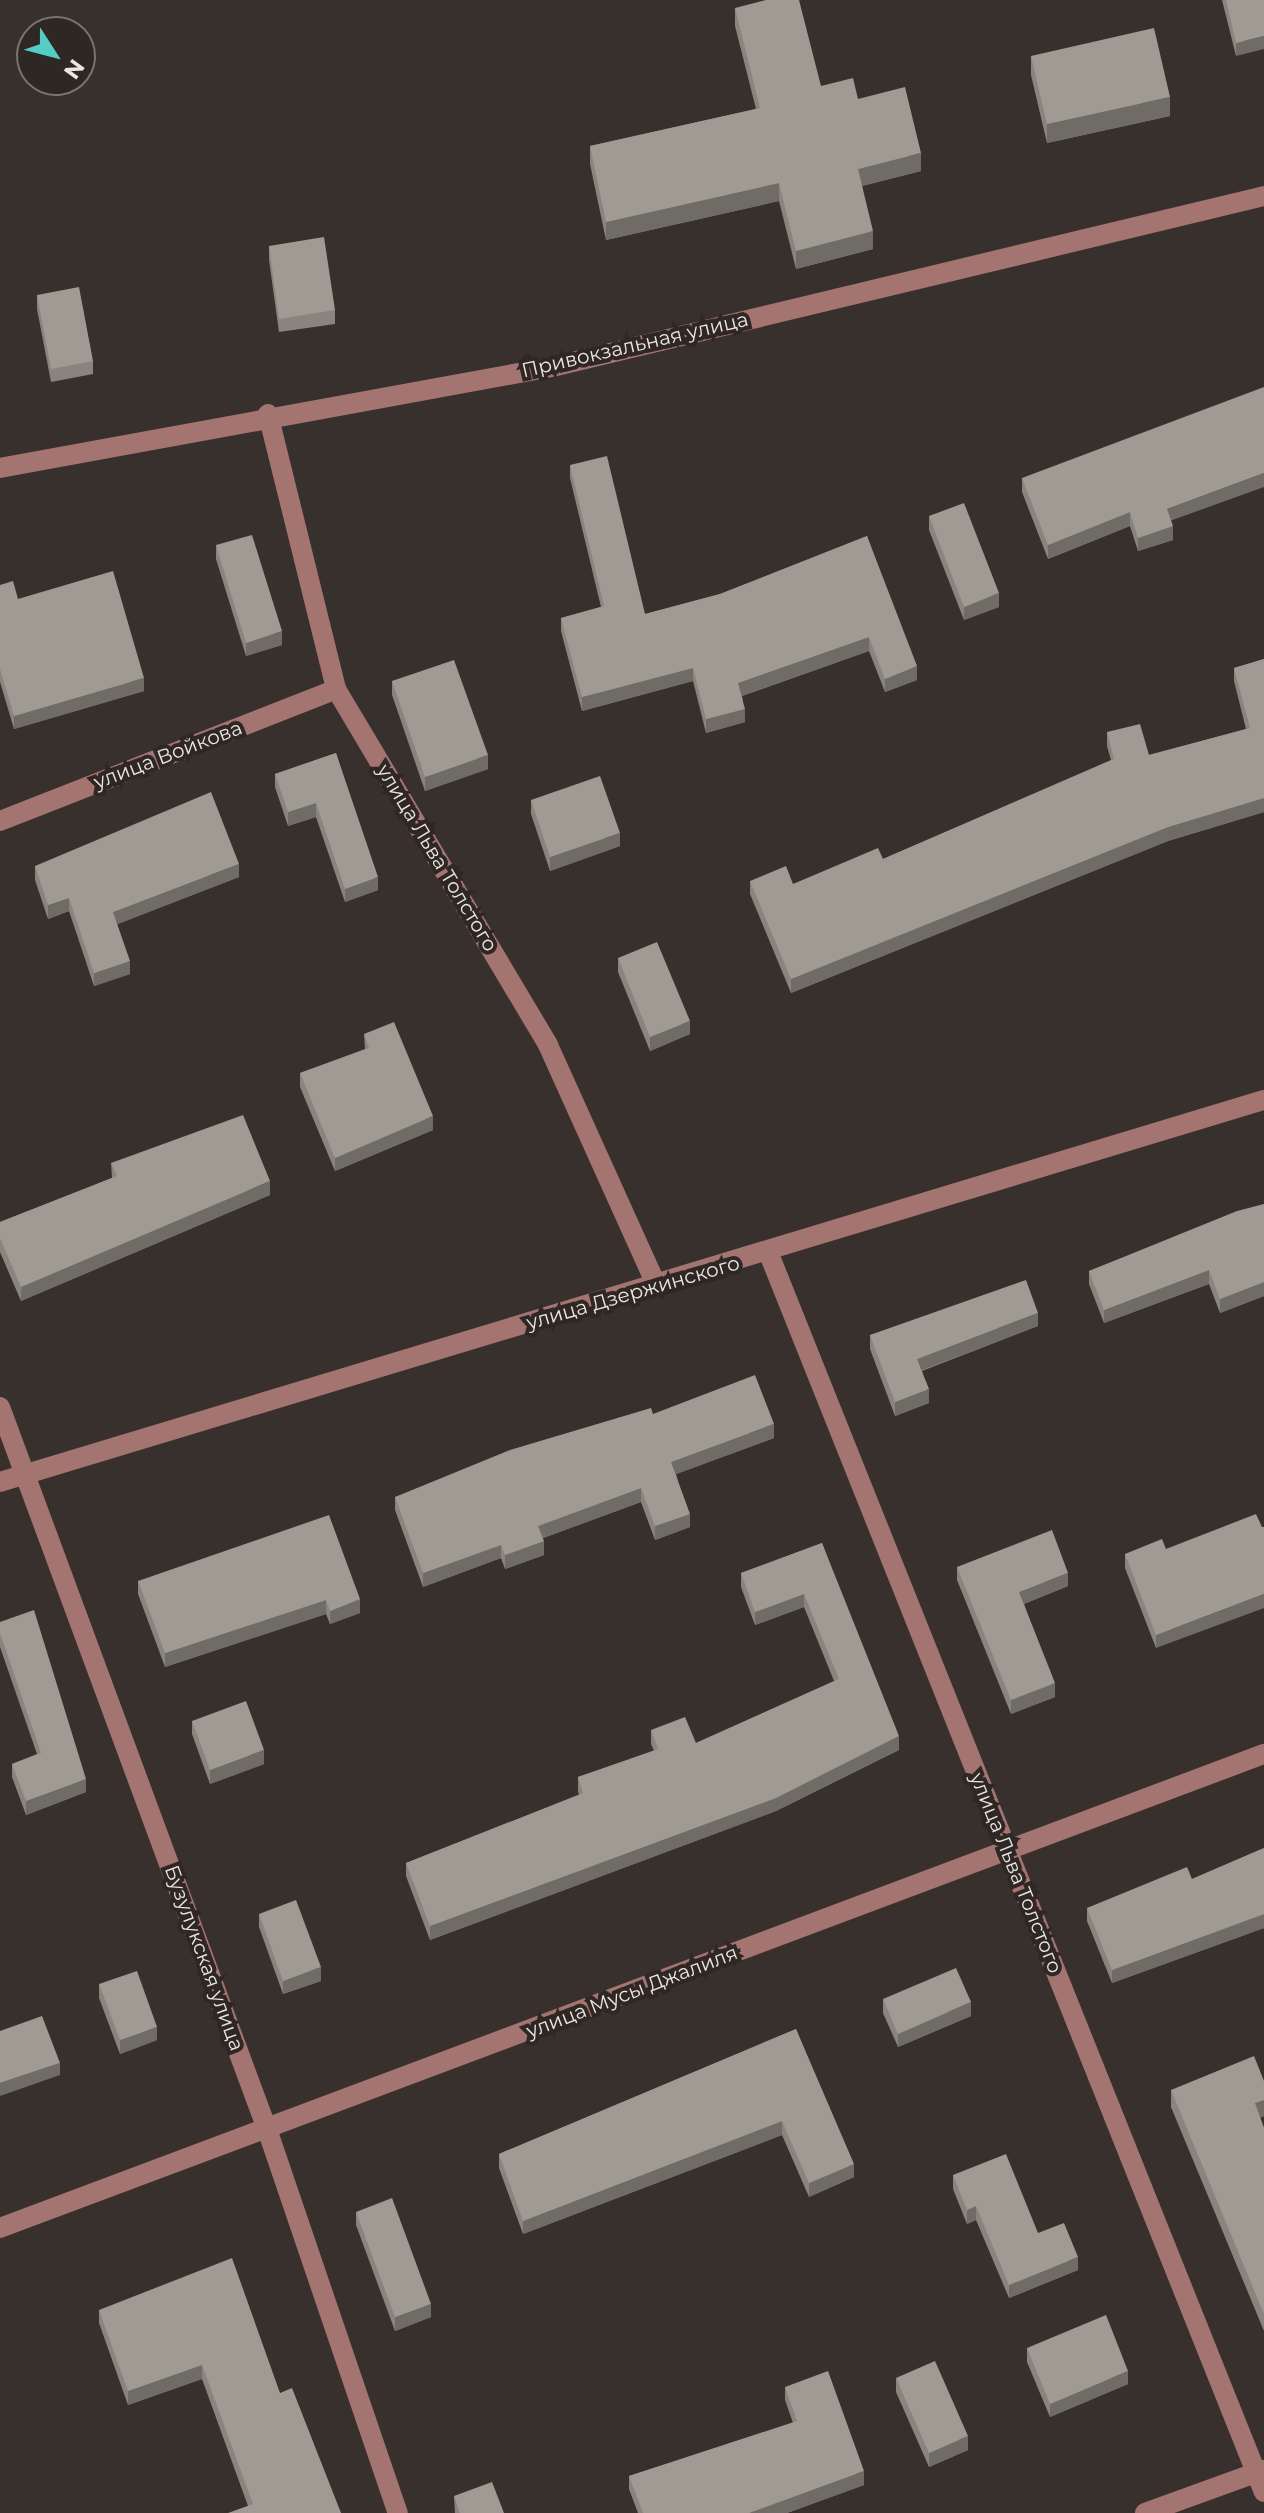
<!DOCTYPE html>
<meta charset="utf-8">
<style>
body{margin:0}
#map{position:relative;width:1264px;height:2513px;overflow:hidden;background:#38302c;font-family:Montserrat,sans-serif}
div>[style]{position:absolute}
.minor>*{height:20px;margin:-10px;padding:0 10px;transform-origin:10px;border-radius:10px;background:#a47471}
.wall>*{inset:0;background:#89847e}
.shaded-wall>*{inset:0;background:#6f6c66}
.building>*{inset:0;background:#9f9a92}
span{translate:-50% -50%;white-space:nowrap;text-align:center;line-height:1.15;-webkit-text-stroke:8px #2e2723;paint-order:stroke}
.street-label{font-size:20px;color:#ebe6e3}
.north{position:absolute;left:16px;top:16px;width:80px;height:80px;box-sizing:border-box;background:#2e2723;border:2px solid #7a7370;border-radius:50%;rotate:126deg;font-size:22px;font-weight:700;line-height:32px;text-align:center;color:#ebe6e3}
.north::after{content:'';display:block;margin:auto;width:28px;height:36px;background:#54cdc6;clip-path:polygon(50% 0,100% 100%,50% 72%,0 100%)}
</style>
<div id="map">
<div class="minor">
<div style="left:268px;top:414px;width:283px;rotate:76.1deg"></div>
<div style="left:336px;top:689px;width:414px;rotate:59.2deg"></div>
<div style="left:548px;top:1045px;width:262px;rotate:65.7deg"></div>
<div style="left:0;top:468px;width:561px;rotate:-10.37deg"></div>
<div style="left:552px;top:367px;width:732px;rotate:-13.5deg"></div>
<div style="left:0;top:821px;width:361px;rotate:-21.4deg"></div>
<div style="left:769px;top:1254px;width:1333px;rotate:68.21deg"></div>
<div style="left:0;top:1407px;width:770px;rotate:69.71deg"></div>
<div style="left:267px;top:2129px;width:406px;rotate:71.2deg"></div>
<div style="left:0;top:1482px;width:1320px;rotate:-16.82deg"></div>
<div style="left:0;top:2228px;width:1350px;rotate:-20.56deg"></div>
<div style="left:1145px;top:2513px;width:127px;rotate:-19.9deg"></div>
</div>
<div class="wall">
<div style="clip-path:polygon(1222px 0,1264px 0,1236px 56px)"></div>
<div style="clip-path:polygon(735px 8px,821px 86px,858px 99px,921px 171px,862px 186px,873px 249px,796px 269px,779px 201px,606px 240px,590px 164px,590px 146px,756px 109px,735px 26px)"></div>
<div style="clip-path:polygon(1031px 56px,1170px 116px,1047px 143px,1031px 75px)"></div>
<div style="clip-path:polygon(269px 246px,335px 310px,335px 324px,279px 332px,269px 260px)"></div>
<div style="clip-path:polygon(37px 295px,93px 361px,93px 374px,51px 382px,37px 309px)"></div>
<div style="clip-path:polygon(570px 465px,645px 614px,720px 594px,867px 536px,917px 680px,885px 692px,869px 651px,742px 696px,745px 722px,706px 733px,693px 681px,582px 711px,561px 631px,561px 618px,601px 607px,570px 478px)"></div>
<div style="clip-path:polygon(1022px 478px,1171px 521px,1173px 540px,1138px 551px,1130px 526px,1048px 559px,1022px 492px)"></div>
<div style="clip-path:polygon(929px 516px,999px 607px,964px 620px,929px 530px)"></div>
<div style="clip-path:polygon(216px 545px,282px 645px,246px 656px,216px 559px)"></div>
<div style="clip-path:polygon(0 585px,18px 599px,144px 691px,14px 729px,0 682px)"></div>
<div style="clip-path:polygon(1264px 659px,1264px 812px,1168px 841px,791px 993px,750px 894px,750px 881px,793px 884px,883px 859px,1111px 760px,1107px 746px,1107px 732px,1149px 755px,1246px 729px,1234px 681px,1234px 668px)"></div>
<div style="clip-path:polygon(392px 681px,488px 769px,425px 791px,392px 695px)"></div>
<div style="clip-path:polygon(336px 753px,378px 890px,345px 902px,316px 817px,288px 826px,275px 787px,275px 774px)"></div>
<div style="clip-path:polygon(531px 800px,620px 846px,550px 871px,531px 814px)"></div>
<div style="clip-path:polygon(35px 866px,239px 877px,117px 924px,130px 974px,94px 986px,69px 911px,48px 919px,35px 880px)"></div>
<div style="clip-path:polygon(618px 958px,690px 1034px,650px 1051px,618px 972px)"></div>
<div style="clip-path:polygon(364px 1034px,433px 1130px,335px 1171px,300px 1087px,300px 1073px,365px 1049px)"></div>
<div style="clip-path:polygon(111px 1163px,270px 1195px,21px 1301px,0 1252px,0 1222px,112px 1178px)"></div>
<div style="clip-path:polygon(1264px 1204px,1264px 1296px,1220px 1313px,1209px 1284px,1104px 1323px,1089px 1284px,1089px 1271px)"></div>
<div style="clip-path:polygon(1038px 1326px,922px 1371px,929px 1403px,895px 1416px,870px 1349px,870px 1335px)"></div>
<div style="clip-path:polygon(653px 1414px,774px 1438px,676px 1474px,690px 1527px,655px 1540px,641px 1502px,543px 1538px,544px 1555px,505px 1569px,501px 1558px,423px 1587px,395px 1510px,395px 1497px)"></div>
<div style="clip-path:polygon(1262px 1527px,1156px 1648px,1125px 1568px,1125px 1554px,1166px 1549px)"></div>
<div style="clip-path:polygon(822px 1543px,899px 1750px,776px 1811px,430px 1940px,406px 1876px,406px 1863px,579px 1795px,578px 1791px,578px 1777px,654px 1751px,651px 1744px,651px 1730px,696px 1743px,834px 1681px,804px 1607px,755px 1625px,741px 1587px,741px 1573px)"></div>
<div style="clip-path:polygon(957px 1567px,1068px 1586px,1024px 1604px,1055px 1697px,1011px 1714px,957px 1580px)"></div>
<div style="clip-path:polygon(138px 1581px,360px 1599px,360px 1613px,330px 1624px,326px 1614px,165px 1667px,138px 1594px)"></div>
<div style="clip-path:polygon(0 1622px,86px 1792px,26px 1815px,12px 1777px,12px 1764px,37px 1754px,0 1647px)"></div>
<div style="clip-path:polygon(192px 1721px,264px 1764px,210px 1784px,192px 1734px)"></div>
<div style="clip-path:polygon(1264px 1848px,1264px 1928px,1112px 1983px,1087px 1921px,1087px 1908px,1192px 1879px)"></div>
<div style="clip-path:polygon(259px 1914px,321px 1981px,283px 1994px,259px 1927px)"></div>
<div style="clip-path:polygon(99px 1984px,157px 2040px,120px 2054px,99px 1998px)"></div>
<div style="clip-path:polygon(883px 1999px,971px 2016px,898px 2047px,883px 2013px)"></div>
<div style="clip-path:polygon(796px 2029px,854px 2177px,809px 2197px,782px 2135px,523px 2234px,499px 2168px,499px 2154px)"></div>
<div style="clip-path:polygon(1264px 2081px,1264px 2116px,1260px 2118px,1264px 2128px,1264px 2331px,1171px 2107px,1171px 2090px)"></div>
<div style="clip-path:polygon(953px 2175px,1038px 2233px,1078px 2270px,1009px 2298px,976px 2220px,967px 2224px,953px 2189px)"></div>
<div style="clip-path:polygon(356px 2212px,431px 2317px,395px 2331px,356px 2225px)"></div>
<div style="clip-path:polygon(99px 2310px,280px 2393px,341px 2513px,248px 2506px,202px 2379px,128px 2405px,99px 2323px)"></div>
<div style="clip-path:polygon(1027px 2348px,1128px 2384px,1050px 2417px,1027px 2362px)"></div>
<div style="clip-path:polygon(896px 2378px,968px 2450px,929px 2467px,896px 2392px)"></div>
<div style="clip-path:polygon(785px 2387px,864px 2485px,787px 2513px,638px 2513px,629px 2489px,629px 2476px,793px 2423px,785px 2400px)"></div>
<div style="clip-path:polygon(454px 2496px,504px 2513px,455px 2513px)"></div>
</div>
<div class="shaded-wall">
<div style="clip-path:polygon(1264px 36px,1264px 49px,1236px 56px,1236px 43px)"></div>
<div style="clip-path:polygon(1170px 97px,1170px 116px,1047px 143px,1047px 124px)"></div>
<div style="clip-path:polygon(921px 153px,921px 171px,858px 187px,858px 169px)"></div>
<div style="clip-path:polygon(779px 183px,779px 201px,606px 240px,606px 222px)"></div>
<div style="clip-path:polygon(873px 231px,873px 249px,796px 269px,796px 251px)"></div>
<div style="clip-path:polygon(1264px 473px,1264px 487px,1167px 522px,1167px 509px)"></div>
<div style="clip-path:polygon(1130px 512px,1130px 526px,1048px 559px,1048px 545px)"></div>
<div style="clip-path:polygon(1173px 526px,1173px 540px,1138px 551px,1138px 538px)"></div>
<div style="clip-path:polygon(999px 593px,999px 607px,964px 620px,964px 607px)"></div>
<div style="clip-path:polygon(282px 631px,282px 645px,246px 656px,246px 643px)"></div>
<div style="clip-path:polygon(869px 637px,869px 651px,738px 697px,738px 683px)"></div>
<div style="clip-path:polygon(917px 666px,917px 680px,885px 692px,885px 679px)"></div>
<div style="clip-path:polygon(693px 668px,693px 681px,582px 711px,582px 697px)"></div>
<div style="clip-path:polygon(144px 678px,144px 691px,14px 729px,14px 716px)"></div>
<div style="clip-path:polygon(745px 709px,745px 722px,706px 733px,706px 719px)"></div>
<div style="clip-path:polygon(488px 755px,488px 769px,425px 791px,425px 777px)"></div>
<div style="clip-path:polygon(1264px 798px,1264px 812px,1168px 841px,791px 993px,791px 979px,1168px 827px)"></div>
<div style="clip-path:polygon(316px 803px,316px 817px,288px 826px,288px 812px)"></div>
<div style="clip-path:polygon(620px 833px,620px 846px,550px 871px,550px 857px)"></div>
<div style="clip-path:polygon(239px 864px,239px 877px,113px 926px,113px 912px)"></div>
<div style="clip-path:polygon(378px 877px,378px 890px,345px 902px,345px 889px)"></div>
<div style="clip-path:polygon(69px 898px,69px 911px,48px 919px,48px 905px)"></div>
<div style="clip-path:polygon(130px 961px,130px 974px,94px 986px,94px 973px)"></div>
<div style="clip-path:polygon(690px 1021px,690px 1034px,650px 1051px,650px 1037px)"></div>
<div style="clip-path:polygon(433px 1116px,433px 1130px,335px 1171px,335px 1158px)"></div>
<div style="clip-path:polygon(270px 1181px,270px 1195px,21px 1301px,21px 1287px)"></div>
<div style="clip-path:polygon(1209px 1270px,1209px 1284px,1104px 1323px,1104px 1310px)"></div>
<div style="clip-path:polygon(1264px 1282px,1264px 1296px,1220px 1313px,1220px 1299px)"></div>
<div style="clip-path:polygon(1038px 1313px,1038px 1326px,917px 1372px,917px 1359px)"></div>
<div style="clip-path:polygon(929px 1389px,929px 1403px,895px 1416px,895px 1402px)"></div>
<div style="clip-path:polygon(774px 1424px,774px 1438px,671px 1476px,671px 1462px)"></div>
<div style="clip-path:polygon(641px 1488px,641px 1502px,538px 1540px,538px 1526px)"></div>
<div style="clip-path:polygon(690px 1514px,690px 1527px,655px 1540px,655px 1526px)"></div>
<div style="clip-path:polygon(544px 1541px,544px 1555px,505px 1569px,505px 1555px)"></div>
<div style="clip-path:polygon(501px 1545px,501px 1558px,423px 1587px,423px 1573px)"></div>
<div style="clip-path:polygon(1068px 1573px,1068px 1586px,1019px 1606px,1019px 1592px)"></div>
<div style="clip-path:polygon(804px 1594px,804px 1607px,755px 1625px,755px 1612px)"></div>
<div style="clip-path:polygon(1264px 1594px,1264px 1608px,1156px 1648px,1156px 1635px)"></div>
<div style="clip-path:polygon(360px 1599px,360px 1613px,330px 1624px,330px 1611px)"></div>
<div style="clip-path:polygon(326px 1600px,326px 1614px,165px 1667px,165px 1653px)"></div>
<div style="clip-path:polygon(1055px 1683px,1055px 1697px,1011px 1714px,1011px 1700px)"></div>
<div style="clip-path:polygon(899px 1736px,899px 1750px,776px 1811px,430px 1940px,430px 1926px)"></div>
<div style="clip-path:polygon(264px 1750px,264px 1764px,210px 1784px,210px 1770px)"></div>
<div style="clip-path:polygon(86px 1779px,86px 1792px,26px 1815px,26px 1801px)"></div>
<div style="clip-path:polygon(1264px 1914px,1264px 1928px,1112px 1983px,1112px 1970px)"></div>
<div style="clip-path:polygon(321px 1967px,321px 1981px,283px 1994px,283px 1981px)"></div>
<div style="clip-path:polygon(971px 2002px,971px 2016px,898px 2047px,898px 2034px)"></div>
<div style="clip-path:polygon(157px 2027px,157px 2040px,120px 2054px,120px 2040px)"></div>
<div style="clip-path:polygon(60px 2063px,60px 2075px,0 2096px,0 2083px)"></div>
<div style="clip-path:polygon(1264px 2100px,1264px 2116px,1255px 2120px,1255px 2103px)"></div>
<div style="clip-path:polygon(782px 2121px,782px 2135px,523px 2234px,523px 2221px)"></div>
<div style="clip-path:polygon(854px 2164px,854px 2177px,809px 2197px,809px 2183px)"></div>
<div style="clip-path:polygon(976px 2206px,976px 2220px,967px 2224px,967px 2210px)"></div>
<div style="clip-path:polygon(1078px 2257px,1078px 2270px,1009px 2298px,1009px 2285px)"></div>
<div style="clip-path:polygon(431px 2304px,431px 2317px,395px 2331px,395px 2317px)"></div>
<div style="clip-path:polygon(202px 2365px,202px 2379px,128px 2405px,128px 2391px)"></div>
<div style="clip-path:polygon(1128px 2371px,1128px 2384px,1050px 2417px,1050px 2404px)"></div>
<div style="clip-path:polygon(968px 2436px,968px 2450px,929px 2467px,929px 2453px)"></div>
<div style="clip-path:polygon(864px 2471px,864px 2485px,787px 2513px,749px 2513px)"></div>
</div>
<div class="building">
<div style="clip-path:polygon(766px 0,799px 0,821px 86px,853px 78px,858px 99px,905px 87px,921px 153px,858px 169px,873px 231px,796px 251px,779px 183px,606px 222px,590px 146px,760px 108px,735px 8px)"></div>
<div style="clip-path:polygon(1226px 0,1264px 0,1264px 36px,1236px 43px)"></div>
<div style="clip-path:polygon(1154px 28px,1170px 97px,1047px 124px,1031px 56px)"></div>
<div style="clip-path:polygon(324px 237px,335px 310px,279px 319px,269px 246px)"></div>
<div style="clip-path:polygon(79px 287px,93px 361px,51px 369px,37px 295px)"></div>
<div style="clip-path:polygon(1264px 387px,1264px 473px,1167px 509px,1173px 526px,1138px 538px,1130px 512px,1048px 545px,1022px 478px)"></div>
<div style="clip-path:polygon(607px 456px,645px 614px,720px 594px,867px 536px,917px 666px,885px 679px,869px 637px,738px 683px,745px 709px,706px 719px,693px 668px,582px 697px,561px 618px,604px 606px,570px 465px)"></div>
<div style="clip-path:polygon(964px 503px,999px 593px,964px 607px,929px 516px)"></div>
<div style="clip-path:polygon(252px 535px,282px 631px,246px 643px,216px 545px)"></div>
<div style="clip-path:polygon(113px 571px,144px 678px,14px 716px,0 669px,0 585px,13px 581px,18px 599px)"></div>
<div style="clip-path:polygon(1264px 659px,1264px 798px,1168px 827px,791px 979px,750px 881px,786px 866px,793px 884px,878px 848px,883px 859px,1114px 759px,1107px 732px,1140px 724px,1149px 755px,1250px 728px,1234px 668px)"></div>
<div style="clip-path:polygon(454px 660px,488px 755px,425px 777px,392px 681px)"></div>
<div style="clip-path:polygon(336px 753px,378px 877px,345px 889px,316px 803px,288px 812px,275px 774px)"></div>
<div style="clip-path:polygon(600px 776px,620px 833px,550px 857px,531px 800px)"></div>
<div style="clip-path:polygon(211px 792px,239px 864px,113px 912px,130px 961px,94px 973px,69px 898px,48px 905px,35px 866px)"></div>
<div style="clip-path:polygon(657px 942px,690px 1021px,650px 1037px,618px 958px)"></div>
<div style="clip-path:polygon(394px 1022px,433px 1116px,335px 1158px,300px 1073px,369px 1048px,364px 1034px)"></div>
<div style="clip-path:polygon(243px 1115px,270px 1181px,21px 1287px,0 1238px,0 1222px,117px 1176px,111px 1163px)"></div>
<div style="clip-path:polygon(1264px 1204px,1264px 1282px,1220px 1299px,1209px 1270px,1104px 1310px,1089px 1271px,1237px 1211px)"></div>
<div style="clip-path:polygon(1026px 1280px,1038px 1313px,917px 1359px,929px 1389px,895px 1402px,870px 1335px)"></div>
<div style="clip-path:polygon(755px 1375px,774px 1424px,671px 1462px,690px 1514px,655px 1526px,641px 1488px,538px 1526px,544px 1541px,505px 1555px,501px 1545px,423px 1573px,395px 1497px,510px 1450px,651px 1408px,653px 1414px)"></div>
<div style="clip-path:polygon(1256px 1514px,1262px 1527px,1264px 1527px,1264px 1594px,1156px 1635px,1125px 1554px,1162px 1539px,1166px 1549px)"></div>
<div style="clip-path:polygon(329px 1515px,360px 1599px,330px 1611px,326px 1600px,165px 1653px,138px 1581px)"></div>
<div style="clip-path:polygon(1052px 1530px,1068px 1573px,1019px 1592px,1055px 1683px,1011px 1700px,957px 1567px)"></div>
<div style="clip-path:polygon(822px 1543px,899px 1736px,776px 1798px,430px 1926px,406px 1863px,583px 1793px,578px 1777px,658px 1749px,651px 1730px,685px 1717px,696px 1743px,839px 1679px,804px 1594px,755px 1612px,741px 1573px)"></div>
<div style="clip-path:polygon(34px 1610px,86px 1779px,26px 1801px,12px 1764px,41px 1753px,0 1633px,0 1622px)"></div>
<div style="clip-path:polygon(246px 1701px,264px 1750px,210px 1770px,192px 1721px)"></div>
<div style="clip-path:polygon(1264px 1848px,1264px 1914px,1112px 1970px,1087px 1908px,1187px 1867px,1192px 1879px)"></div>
<div style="clip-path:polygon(296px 1900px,321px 1967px,283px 1981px,259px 1914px)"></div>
<div style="clip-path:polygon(956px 1968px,971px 2002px,898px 2034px,883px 1999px)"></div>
<div style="clip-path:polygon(137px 1971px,157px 2027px,120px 2040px,99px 1984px)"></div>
<div style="clip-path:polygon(42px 2016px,60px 2063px,0 2083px,0 2031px)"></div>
<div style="clip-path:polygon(796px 2029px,854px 2164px,809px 2183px,782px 2121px,523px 2221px,499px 2154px)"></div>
<div style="clip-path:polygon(1254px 2056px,1264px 2081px,1264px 2100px,1255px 2103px,1264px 2128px,1264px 2314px,1171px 2090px)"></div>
<div style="clip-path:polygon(1006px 2154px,1038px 2233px,1064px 2223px,1078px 2257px,1009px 2285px,976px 2206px,967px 2210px,953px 2175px)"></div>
<div style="clip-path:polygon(392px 2198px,431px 2304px,395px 2317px,356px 2212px)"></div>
<div style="clip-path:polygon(232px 2258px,280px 2393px,292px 2388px,341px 2513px,228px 2513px,253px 2504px,202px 2365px,128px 2391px,99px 2310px)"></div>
<div style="clip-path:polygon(1106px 2315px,1128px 2371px,1050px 2404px,1027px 2348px)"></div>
<div style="clip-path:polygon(935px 2361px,968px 2436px,929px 2453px,896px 2378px)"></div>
<div style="clip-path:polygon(828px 2371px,864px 2471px,749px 2513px,643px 2513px,629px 2476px,797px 2421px,785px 2387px)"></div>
<div style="clip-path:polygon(492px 2482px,504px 2513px,460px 2513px,454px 2496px)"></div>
</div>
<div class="street-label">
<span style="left:635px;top:345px;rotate:-13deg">Привокзальная улица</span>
<span style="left:168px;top:755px;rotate:-21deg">улица Войкова</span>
<span style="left:437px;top:858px;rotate:59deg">улица Льва Толстого</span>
<span style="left:633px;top:1293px;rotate:-16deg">улица Дзержинского</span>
<span style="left:1016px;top:1873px;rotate:68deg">улица Льва Толстого</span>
<span style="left:204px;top:1958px;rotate:70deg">Бузулукская улица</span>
<span style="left:632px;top:1992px;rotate:-21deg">улица Мусы Джалиля</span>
</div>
<div class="north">N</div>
</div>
